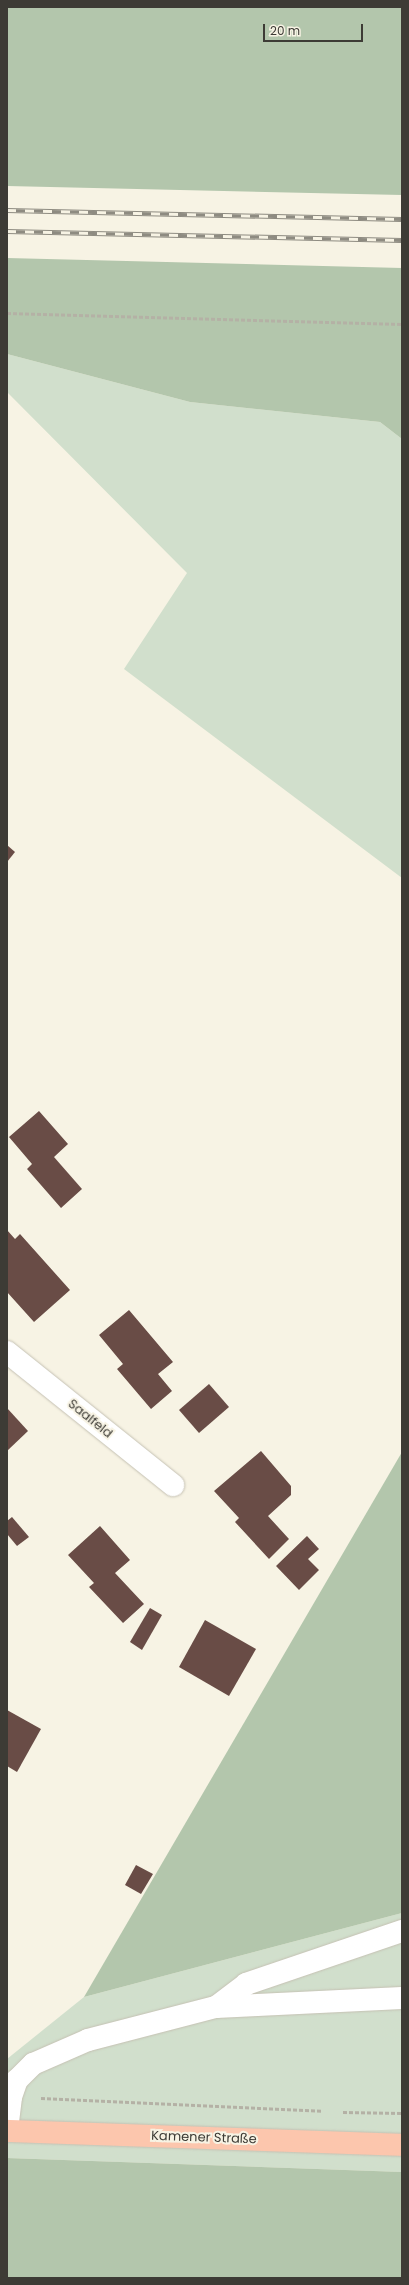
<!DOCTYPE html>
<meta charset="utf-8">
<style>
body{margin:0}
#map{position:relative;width:409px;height:2285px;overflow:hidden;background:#f7f3e4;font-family:Poppins,sans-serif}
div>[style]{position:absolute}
.green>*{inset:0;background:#d1dfcc}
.forest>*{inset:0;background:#b3c6ac}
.building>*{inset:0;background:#694c46}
.path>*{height:2.5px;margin-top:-1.25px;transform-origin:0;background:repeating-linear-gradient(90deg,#b4b1a5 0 4px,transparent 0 6px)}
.roads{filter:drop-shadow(0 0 1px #c5c1b3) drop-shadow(0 0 1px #c5c1b3)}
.minor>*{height:22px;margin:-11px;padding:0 11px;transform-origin:11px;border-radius:11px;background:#fff}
.major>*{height:22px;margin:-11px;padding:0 11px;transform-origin:11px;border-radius:11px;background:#fcc6ad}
.rail>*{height:4.5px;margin-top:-2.25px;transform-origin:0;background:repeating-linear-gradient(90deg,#f7f3e4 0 9px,#8e8b81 0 18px);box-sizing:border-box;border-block:1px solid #8e8b81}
span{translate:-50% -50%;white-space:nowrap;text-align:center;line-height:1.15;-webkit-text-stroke:4px #f7f3e4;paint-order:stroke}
.street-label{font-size:13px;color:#3d3b35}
.frame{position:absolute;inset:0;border:8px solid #3d3b35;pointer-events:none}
.scale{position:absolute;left:263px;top:24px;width:100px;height:18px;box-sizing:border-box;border:2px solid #3d3b35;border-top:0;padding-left:5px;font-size:12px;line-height:14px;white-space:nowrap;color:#3d3b35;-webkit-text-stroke:3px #f7f3e4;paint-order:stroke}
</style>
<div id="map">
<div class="green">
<div style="clip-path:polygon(7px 354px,190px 402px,380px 422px,402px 439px,402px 878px,124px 669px,187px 573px,7px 392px)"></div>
<div style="clip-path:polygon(402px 1913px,402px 2172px,7px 2158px,7px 2059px,84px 1997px)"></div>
</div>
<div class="forest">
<div style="clip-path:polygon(7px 7px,402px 7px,402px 195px,7px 186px)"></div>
<div style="clip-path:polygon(7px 258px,402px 268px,402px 439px,380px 422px,190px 402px,7px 354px)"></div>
<div style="clip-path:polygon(402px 1452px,402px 1913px,84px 1997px)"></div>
<div style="clip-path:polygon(7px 2158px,402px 2172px,402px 2278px,7px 2278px)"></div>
</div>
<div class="building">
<div style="clip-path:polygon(7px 845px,15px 852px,7px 862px)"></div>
<div style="clip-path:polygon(39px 1111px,68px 1144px,54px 1157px,82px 1189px,61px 1208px,27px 1169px,32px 1164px,9px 1137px)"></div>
<div style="clip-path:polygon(7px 1230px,15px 1239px,20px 1234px,70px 1290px,34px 1322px,7px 1292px)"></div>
<div style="clip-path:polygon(129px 1310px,173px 1362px,158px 1374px,172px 1391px,151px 1409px,117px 1369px,123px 1364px,99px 1335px)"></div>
<div style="clip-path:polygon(209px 1384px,229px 1407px,199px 1433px,179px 1410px)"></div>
<div style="clip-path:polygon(7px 1408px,28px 1431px,7px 1451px)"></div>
<div style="clip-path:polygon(261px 1451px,291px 1486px,291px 1495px,268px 1516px,289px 1539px,269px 1559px,235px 1522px,239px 1518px,214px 1491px)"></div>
<div style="clip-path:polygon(12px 1517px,29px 1537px,17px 1546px,7px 1534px,7px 1521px)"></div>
<div style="clip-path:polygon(100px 1526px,130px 1560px,115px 1573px,144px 1604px,123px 1623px,89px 1587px,94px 1583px,68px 1555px)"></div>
<div style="clip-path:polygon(307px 1536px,319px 1549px,308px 1559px,319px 1570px,299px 1590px,276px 1566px)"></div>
<div style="clip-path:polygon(150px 1608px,162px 1615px,142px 1650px,130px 1642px)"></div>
<div style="clip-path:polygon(205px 1620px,256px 1649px,229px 1696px,179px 1667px)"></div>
<div style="clip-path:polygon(7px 1710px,41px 1729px,17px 1772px,7px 1766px)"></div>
<div style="clip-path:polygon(136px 1865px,153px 1874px,141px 1894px,125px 1885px)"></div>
</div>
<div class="path">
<div style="left:7px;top:313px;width:395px;rotate:1.6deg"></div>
<div style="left:41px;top:2098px;width:281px;rotate:2.6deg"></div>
<div style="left:343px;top:2112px;width:59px;rotate:1deg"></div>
</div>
<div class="roads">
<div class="minor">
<div style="left:7px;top:1352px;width:213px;rotate:38.7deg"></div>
<div style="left:216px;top:2007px;width:38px;rotate:-37deg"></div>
<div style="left:246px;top:1984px;width:165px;rotate:-18.8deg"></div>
<div style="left:7px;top:2130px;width:33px;rotate:-83deg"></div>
<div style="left:11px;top:2097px;width:18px;rotate:-71deg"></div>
<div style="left:17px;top:2080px;width:23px;rotate:-45deg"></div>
<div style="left:33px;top:2064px;width:60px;rotate:-23.6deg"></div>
<div style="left:88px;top:2040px;width:132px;rotate:-14.5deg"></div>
<div style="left:216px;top:2007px;width:186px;rotate:-2.8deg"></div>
</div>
<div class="major">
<div style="left:7px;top:2131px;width:395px;rotate:2deg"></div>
</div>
</div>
<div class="rail">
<div style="left:7px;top:210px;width:395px;rotate:1.3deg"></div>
<div style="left:7px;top:231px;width:395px;rotate:1.3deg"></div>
</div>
<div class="street-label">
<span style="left:90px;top:1419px;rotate:39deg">Saalfeld</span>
<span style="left:204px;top:2138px;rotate:2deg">Kamener Straße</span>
</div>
<div class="frame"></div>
<div class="scale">20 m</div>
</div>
